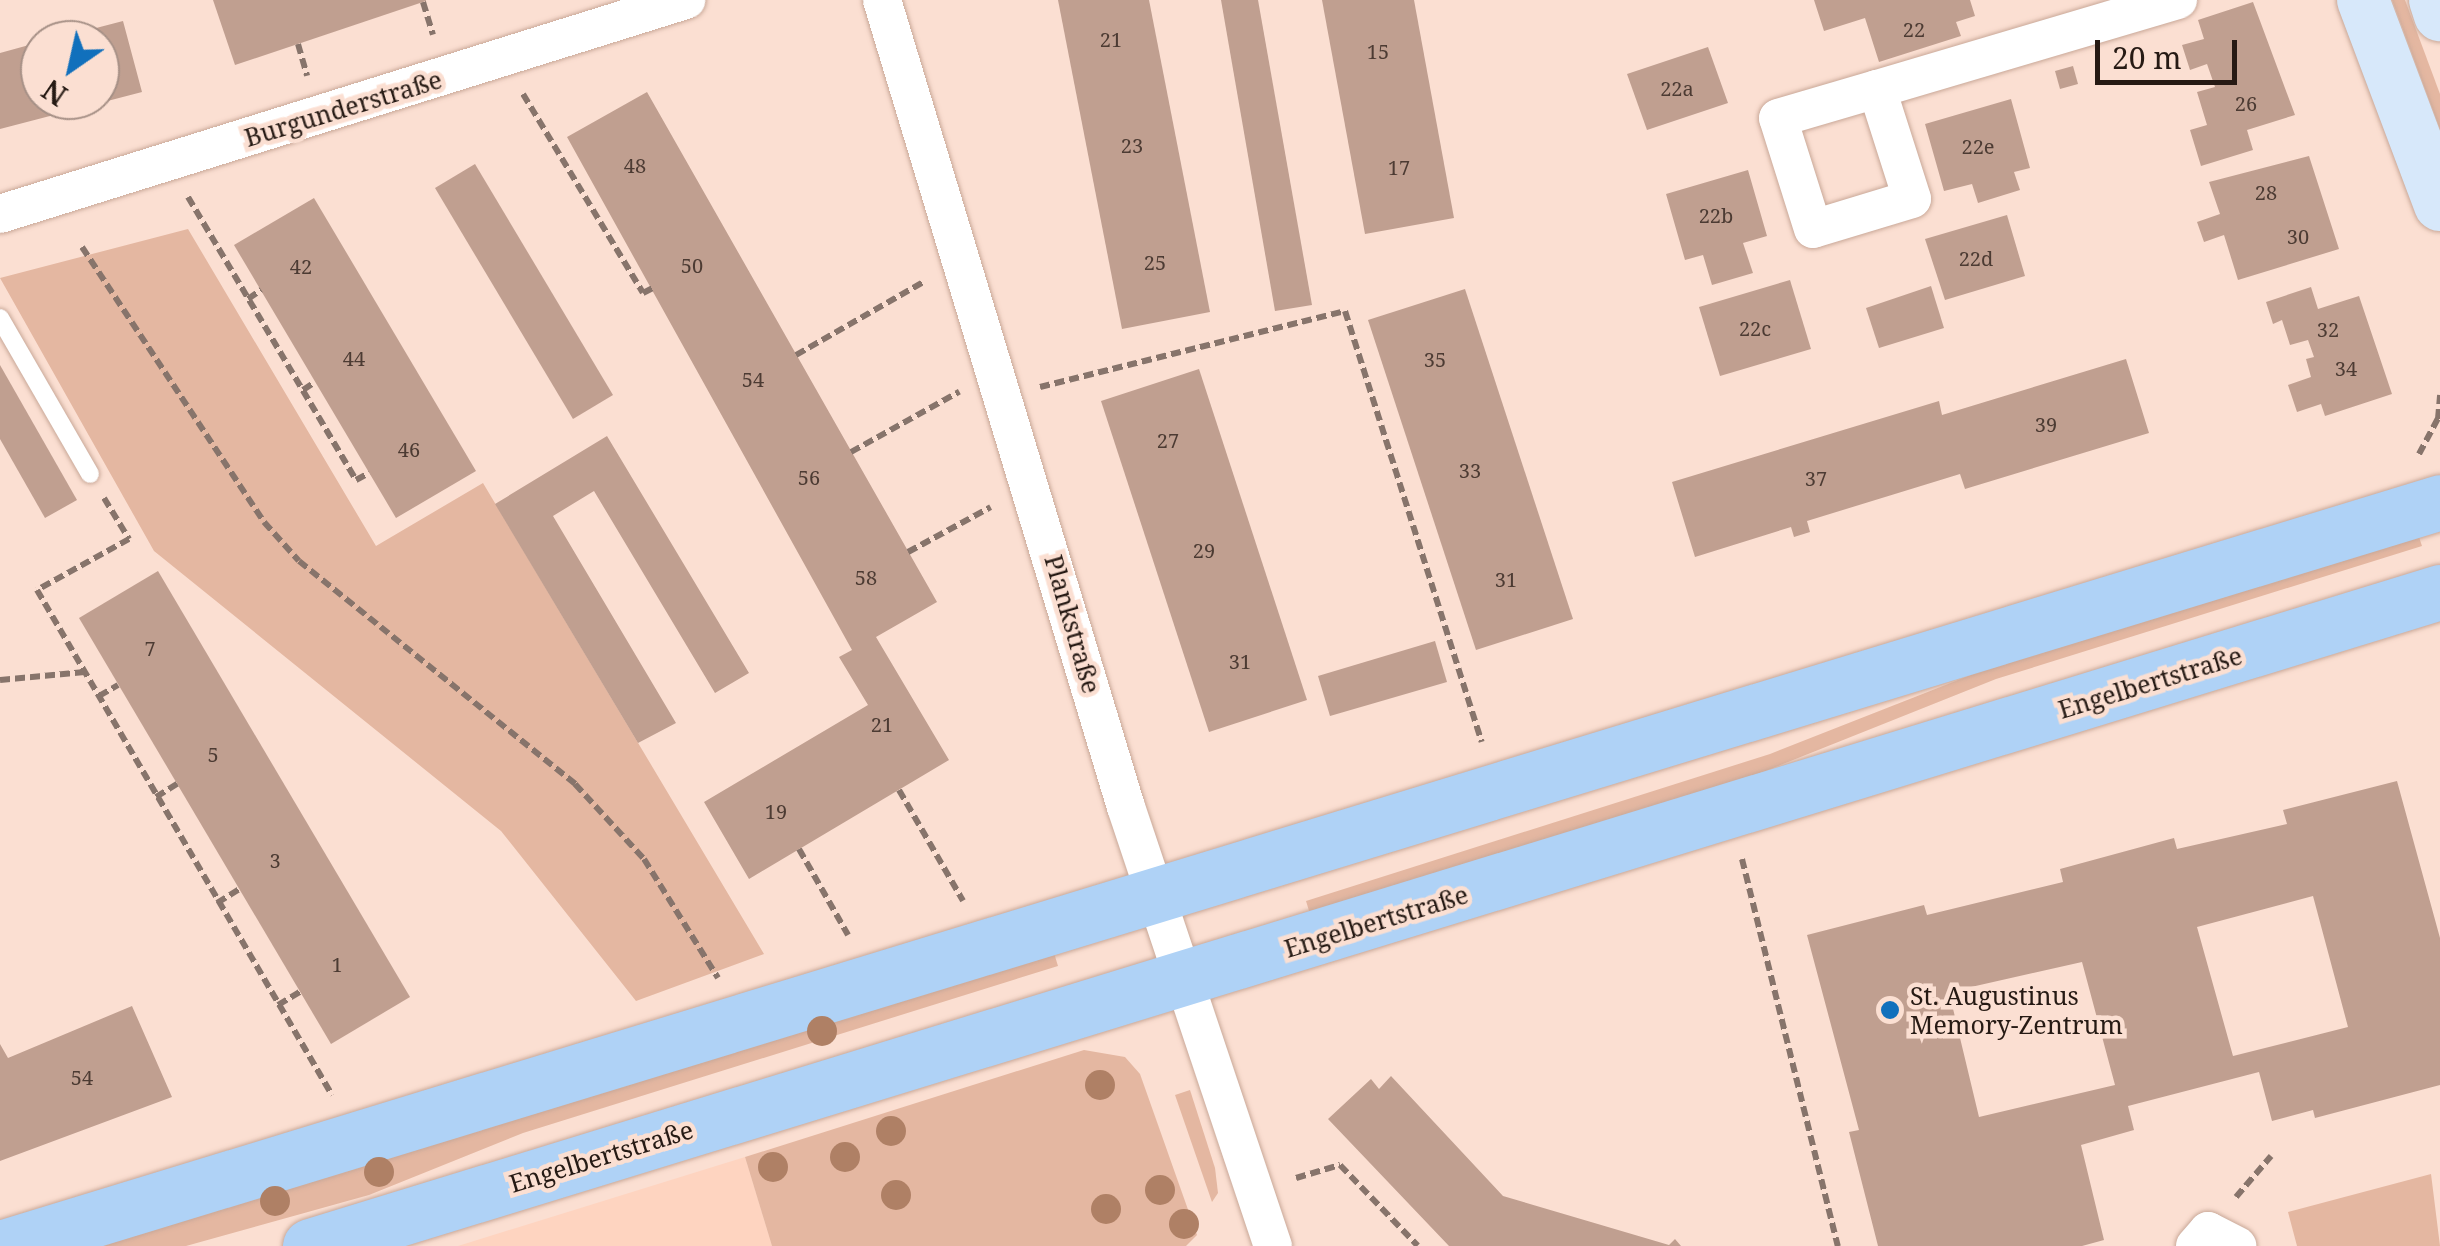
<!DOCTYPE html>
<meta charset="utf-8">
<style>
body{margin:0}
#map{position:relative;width:2440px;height:1246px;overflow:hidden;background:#fbdfd2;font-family:"Noto Serif",serif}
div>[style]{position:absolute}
.built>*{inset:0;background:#fed4c0}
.green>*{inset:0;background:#e4b7a1}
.building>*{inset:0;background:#c09f90}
.path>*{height:6px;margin-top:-3px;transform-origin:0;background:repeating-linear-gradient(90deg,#87746b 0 10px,transparent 0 15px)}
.roads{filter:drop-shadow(0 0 2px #c9a898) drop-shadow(0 0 2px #c9a898)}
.lane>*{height:18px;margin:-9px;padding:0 9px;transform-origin:9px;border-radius:9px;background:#fff}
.street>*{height:38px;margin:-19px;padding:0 19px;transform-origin:19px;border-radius:19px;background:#fff}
.secondary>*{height:52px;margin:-26px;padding:0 26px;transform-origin:26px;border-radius:26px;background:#d7e8fa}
.primary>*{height:55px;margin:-27.5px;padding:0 27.5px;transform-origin:27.5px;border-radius:27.5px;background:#afd2f6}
.trees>*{width:30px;height:30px;margin:-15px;border-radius:50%;background:#af8065}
.dots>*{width:28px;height:28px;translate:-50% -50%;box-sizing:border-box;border:5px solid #fbdfd2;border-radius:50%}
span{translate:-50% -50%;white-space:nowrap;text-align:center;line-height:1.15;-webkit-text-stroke:9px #fbdfd2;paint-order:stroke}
.number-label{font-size:20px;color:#4c3b33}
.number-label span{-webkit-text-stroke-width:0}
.street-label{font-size:25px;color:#261a14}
.poi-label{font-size:25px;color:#261a14}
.left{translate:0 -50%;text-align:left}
.north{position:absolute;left:20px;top:20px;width:100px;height:100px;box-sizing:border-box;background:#fbdfd2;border:2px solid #a69086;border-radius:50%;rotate:214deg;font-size:28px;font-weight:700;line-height:40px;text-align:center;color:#261a14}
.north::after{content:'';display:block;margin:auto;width:35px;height:45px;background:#1170bc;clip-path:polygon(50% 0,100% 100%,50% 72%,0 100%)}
.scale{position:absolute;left:2095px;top:40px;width:142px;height:45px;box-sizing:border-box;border:5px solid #261a14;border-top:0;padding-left:12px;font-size:30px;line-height:35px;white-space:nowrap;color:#261a14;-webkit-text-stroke:8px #fbdfd2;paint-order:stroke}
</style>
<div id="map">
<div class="built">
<div style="clip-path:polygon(745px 1157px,772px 1246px,458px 1246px)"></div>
</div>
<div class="green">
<div style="clip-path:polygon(2392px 0,2405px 0,2440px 94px,2440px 129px)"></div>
<div style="clip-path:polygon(188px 229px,376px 546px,483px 483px,764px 954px,636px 1001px,501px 831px,154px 551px,0 278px)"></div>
<div style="clip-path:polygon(2418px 534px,2422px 546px,1996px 679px,1758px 774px,1310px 914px,1306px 901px,1770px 754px,2004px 662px)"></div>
<div style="clip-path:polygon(1054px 953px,1058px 966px,523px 1133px,369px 1195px,186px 1246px,100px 1246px)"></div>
<div style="clip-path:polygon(1084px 1050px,1125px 1057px,1140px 1074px,1197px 1235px,1186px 1246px,772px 1246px,745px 1157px)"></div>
<div style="clip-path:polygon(1190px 1090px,1215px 1168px,1218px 1193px,1212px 1202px,1175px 1095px)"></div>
<div style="clip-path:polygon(2431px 1174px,2440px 1246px,2297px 1246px,2288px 1212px)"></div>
</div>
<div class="building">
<div style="clip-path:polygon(213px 0,426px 0,426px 1px,235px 65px)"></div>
<div style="clip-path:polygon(1058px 0,1149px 0,1210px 312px,1122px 329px)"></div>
<div style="clip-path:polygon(1221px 0,1258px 0,1312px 305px,1275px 311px)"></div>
<div style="clip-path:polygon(1322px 0,1414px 0,1454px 218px,1365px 234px)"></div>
<div style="clip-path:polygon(1814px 0,1970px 0,1975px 16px,1956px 22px,1961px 36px,1879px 62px,1865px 18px,1824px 31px)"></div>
<div style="clip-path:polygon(2253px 2px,2295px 115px,2247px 130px,2253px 150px,2201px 166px,2190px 130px,2207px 125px,2197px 92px,2215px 87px,2207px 64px,2190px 70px,2182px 45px,2204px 39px,2198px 20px)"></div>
<div style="clip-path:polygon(123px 21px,142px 92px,0 129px,0 53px,40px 42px,40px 100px,100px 100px,100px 40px,54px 39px)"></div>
<div style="clip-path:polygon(1708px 47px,1728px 103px,1647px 130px,1627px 74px)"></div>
<div style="clip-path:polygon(2073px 66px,2078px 84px,2060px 89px,2055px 71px)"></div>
<div style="clip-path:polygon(647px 92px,937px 602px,876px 637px,949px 760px,749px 879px,704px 802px,868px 705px,839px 657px,852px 650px,567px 137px)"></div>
<div style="clip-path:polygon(2011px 99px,2030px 168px,2014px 172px,2020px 190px,1978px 203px,1972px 184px,1944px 191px,1925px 124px)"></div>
<div style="clip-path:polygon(2309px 156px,2339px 249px,2238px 280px,2224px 235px,2204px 242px,2197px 222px,2220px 214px,2209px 182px)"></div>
<div style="clip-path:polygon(475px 164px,613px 395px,573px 419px,435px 188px)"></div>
<div style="clip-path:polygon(1748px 170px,1767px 236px,1743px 243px,1753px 273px,1712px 285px,1703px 255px,1685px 260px,1666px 194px)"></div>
<div style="clip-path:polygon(314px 198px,476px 471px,396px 518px,234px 245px)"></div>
<div style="clip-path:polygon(2007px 215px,2025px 276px,1945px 300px,1925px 239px)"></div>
<div style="clip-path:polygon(1790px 280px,1811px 349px,1720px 376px,1699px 307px)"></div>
<div style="clip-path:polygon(1931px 286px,1944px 328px,1879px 348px,1866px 308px)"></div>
<div style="clip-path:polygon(2311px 287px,2318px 309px,2359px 296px,2392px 394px,2325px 416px,2321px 404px,2297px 412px,2288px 385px,2311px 377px,2306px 359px,2314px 357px,2308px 340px,2290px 345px,2282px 320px,2273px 324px,2266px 302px)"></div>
<div style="clip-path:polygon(1465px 289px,1573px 619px,1476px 650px,1368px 320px)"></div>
<div style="clip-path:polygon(2126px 359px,2149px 433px,1965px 489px,1960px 474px,1807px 521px,1810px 532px,1794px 537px,1791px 527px,1695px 557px,1672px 482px,1939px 401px,1942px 415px)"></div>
<div style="clip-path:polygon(0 365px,77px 500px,45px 518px,0 439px)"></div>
<div style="clip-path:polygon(1199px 369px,1307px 700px,1209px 732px,1101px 401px)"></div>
<div style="clip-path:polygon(607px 436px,749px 673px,715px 693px,594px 491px,553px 516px,676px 723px,638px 743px,495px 504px)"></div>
<div style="clip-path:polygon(158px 571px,410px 997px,331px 1044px,79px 618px)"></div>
<div style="clip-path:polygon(1435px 641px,1447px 682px,1330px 716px,1318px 676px)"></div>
<div style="clip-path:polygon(evenodd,2397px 781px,2440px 938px,2440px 1085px,2315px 1118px,2313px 1110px,2272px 1121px,2259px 1072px,2128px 1106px,2134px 1130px,2081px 1145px,2104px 1240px,2082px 1246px,1878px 1246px,1849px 1132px,1859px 1130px,1807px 935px,1924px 905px,1927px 915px,2063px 882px,2060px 869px,2174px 838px,2177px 849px,2287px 824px,2283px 810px,2397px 781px,2313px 896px,2348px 1027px,2233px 1056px,2197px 927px,2313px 896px,2397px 781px,2082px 962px,2115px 1085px,1979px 1117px,1949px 992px,2082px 962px)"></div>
<div style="clip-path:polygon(132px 1006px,172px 1097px,0 1161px,0 1044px,8px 1058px)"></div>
<div style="clip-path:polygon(1391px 1076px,1503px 1196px,1669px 1245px,1675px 1239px,1681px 1246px,1449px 1246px,1328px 1119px,1371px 1079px,1379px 1089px)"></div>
</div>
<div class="path">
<div style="left:423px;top:2px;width:34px;rotate:73deg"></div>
<div style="left:298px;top:44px;width:33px;rotate:74deg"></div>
<div style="left:523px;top:94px;width:232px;rotate:58.9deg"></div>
<div style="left:643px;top:293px;width:11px;rotate:-27deg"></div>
<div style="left:188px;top:197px;width:329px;rotate:59.3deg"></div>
<div style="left:356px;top:480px;width:15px;rotate:-28deg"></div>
<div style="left:82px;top:247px;width:330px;rotate:56.5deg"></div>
<div style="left:264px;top:522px;width:52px;rotate:48.1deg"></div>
<div style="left:299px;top:561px;width:355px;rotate:38.9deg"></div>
<div style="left:575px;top:784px;width:102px;rotate:47.4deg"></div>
<div style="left:644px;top:859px;width:140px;rotate:58.1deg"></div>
<div style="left:248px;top:299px;width:16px;rotate:-35deg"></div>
<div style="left:796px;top:355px;width:149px;rotate:-29.8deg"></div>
<div style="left:1040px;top:387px;width:314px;rotate:-14deg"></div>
<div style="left:1345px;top:311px;width:452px;rotate:72.4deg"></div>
<div style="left:303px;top:390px;width:14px;rotate:-34deg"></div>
<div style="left:851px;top:452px;width:124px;rotate:-29.1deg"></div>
<div style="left:2419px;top:454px;width:40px;rotate:-62deg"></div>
<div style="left:2438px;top:419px;width:24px;rotate:-85deg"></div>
<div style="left:104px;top:498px;width:48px;rotate:58.6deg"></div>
<div style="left:129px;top:539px;width:105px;rotate:151deg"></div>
<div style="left:37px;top:590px;width:585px;rotate:59.71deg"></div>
<div style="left:908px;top:552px;width:94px;rotate:-28.5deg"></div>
<div style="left:0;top:680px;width:85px;rotate:-5.4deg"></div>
<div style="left:99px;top:696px;width:22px;rotate:-30deg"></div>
<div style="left:899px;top:790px;width:128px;rotate:60deg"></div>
<div style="left:156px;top:797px;width:25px;rotate:-32deg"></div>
<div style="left:799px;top:849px;width:99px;rotate:60.3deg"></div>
<div style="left:1742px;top:859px;width:399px;rotate:76.1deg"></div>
<div style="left:217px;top:903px;width:26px;rotate:-32deg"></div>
<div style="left:278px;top:1005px;width:26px;rotate:-31deg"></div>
<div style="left:1296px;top:1178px;width:46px;rotate:-16.5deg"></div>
<div style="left:1340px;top:1165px;width:112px;rotate:46.1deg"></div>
<div style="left:2236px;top:1197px;width:54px;rotate:-49.5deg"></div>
</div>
<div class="roads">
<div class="lane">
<div style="left:0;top:318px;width:180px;rotate:60deg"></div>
</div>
<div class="street">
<div style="left:882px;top:0;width:843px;rotate:73.18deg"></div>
<div style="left:1126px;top:807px;width:463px;rotate:71.5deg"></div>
<div style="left:1877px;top:89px;width:115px;rotate:72.3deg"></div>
<div style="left:1912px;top:199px;width:103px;rotate:163.1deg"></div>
<div style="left:1813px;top:229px;width:116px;rotate:-107.5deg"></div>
<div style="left:1778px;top:118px;width:103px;rotate:-16.3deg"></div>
<div style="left:1877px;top:89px;width:314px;rotate:-16.5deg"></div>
<div style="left:0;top:214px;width:719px;rotate:-17.33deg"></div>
<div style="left:2195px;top:1246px;width:20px;rotate:-49deg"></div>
<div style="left:2208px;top:1231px;width:33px;rotate:27deg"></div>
</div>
<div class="secondary">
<div style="left:2363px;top:0;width:219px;rotate:69.4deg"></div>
<div style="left:2435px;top:0;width:16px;rotate:72deg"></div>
</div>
<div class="primary">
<div style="left:7px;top:1246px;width:2544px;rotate:-17deg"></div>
<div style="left:310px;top:1246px;width:2228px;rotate:-17.07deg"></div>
</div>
</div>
<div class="trees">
<div style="left:822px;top:1031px"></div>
<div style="left:1100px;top:1085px"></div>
<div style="left:891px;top:1131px"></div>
<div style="left:845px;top:1157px"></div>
<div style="left:773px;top:1167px"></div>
<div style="left:379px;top:1172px"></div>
<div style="left:1160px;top:1190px"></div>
<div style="left:896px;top:1195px"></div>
<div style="left:275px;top:1201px"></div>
<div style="left:1106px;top:1209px"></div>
<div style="left:1184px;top:1224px"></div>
</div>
<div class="dots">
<div style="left:1890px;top:1010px;background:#1170bc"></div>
</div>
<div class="number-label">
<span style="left:1914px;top:29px">22</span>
<span style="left:1111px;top:39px">21</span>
<span style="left:1378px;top:51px">15</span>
<span style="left:1677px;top:88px">22a</span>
<span style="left:2246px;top:103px">26</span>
<span style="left:1132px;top:145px">23</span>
<span style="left:1978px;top:146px">22e</span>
<span style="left:635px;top:165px">48</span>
<span style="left:1399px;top:167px">17</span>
<span style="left:2266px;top:192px">28</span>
<span style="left:1716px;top:215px">22b</span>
<span style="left:2298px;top:236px">30</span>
<span style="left:1976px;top:258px">22d</span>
<span style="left:1155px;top:262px">25</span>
<span style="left:692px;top:265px">50</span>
<span style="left:301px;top:266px">42</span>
<span style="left:1755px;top:328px">22c</span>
<span style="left:2328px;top:329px">32</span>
<span style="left:354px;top:358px">44</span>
<span style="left:1435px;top:359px">35</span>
<span style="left:2346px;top:368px">34</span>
<span style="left:753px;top:379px">54</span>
<span style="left:2046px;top:424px">39</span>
<span style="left:1168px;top:440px">27</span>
<span style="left:409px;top:449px">46</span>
<span style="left:1470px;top:470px">33</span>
<span style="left:809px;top:477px">56</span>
<span style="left:1816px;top:478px">37</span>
<span style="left:1204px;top:550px">29</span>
<span style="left:866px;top:577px">58</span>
<span style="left:1506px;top:579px">31</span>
<span style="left:150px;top:648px">7</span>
<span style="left:1240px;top:661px">31</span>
<span style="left:882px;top:724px">21</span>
<span style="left:213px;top:754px">5</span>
<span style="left:776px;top:811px">19</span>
<span style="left:275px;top:860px">3</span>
<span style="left:337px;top:964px">1</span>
<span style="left:82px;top:1077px">54</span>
</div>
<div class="street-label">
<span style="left:343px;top:108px;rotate:-17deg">Burgunderstraße</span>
<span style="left:1073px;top:624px;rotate:74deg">Plankstraße</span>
<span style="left:2150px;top:682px;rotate:-17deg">Engelbertstraße</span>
<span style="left:1376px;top:921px;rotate:-17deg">Engelbertstraße</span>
<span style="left:601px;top:1156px;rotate:-17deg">Engelbertstraße</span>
</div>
<div class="poi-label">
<span class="left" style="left:1910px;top:1010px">St. Augustinus<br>Memory-Zentrum</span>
</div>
<div class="north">N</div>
<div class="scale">20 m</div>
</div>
